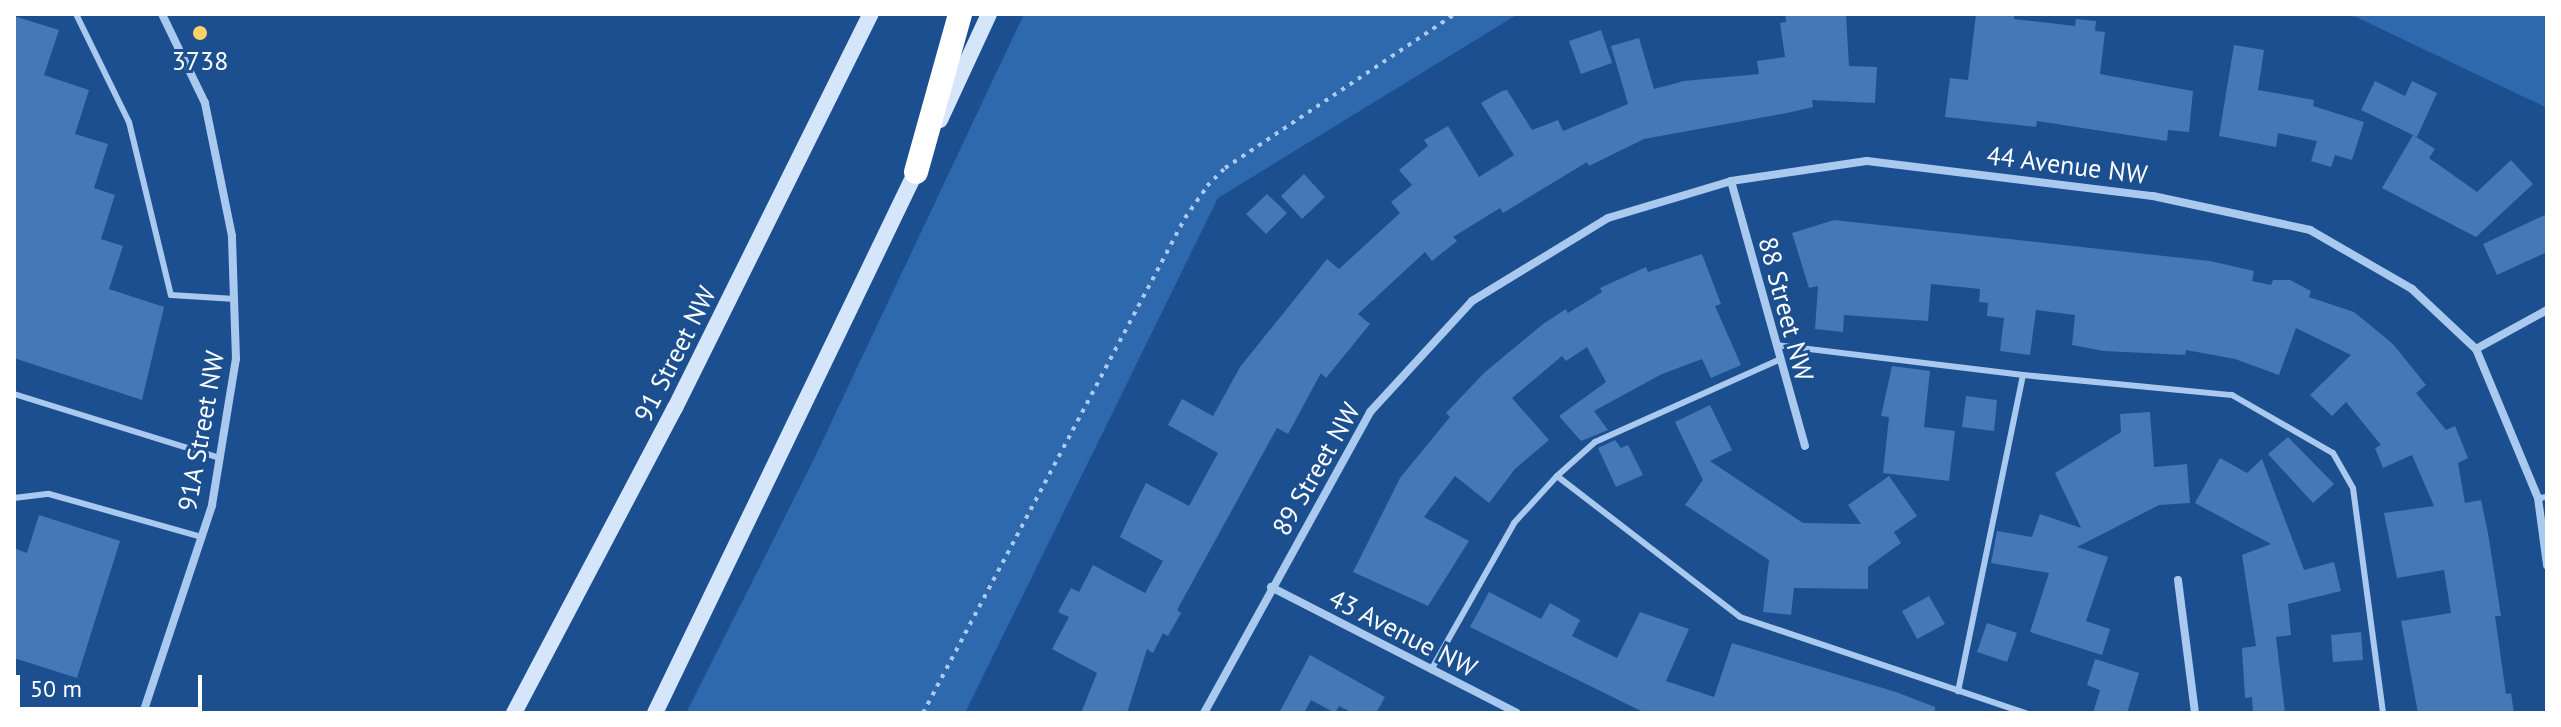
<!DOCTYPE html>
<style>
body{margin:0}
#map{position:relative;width:2561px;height:727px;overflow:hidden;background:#1b4f8f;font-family:"PT Sans",sans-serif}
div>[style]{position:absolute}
.green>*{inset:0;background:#2e69ad}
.building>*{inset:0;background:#4478b7}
.path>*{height:4px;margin-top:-2px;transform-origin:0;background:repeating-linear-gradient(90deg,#a9c9ee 0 4px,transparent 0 10px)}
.lane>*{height:6px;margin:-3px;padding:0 3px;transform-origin:3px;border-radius:3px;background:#a9c9ee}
.street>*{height:8px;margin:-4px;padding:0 4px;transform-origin:4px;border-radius:4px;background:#a9c9ee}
.secondary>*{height:16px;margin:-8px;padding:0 8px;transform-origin:8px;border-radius:8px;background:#d6e6fa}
.highway>*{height:24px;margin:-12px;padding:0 12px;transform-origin:12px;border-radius:12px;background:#fff}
.dots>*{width:22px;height:22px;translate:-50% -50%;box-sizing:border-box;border:4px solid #1b4f8f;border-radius:50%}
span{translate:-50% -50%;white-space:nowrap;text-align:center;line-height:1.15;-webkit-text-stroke:6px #1b4f8f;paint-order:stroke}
.poi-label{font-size:26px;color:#fff}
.street-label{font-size:26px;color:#fff}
.frame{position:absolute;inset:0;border:16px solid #fff;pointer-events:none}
.scale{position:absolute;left:16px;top:675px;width:186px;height:36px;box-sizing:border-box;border:4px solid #fff;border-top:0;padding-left:10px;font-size:24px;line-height:28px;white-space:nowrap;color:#fff;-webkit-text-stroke:6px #1b4f8f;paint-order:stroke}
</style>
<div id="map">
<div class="green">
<div style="clip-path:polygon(1024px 14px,1518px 14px,1218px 198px,965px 713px,686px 713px,813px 461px)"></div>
<div style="clip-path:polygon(2329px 14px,2547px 14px,2547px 108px,2356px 17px)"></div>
</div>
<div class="building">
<div style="clip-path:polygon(1785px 14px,1846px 14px,1849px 66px,1877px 67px,1875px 103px,1812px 100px,1813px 107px,1787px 113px,1644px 139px,1589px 166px,1587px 162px,1503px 213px,1500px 208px,1453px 237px,1457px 241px,1432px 261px,1425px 252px,1358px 314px,1370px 324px,1326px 378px,1321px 373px,1288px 434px,1277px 428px,1177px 610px,1181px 613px,1168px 636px,1163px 633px,1153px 653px,1147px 649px,1127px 713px,1081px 713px,1097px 673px,1052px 649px,1069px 617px,1058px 612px,1071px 588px,1079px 592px,1093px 565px,1145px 593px,1163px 561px,1120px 537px,1134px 507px,1146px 483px,1189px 506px,1218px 453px,1168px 425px,1182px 399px,1213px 416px,1240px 367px,1327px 259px,1339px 269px,1400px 213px,1391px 202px,1412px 185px,1399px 170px,1428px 146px,1424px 140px,1448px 126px,1479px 177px,1514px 155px,1481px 103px,1502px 91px,1507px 90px,1532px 130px,1558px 120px,1563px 131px,1628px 104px,1611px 46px,1639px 38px,1654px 89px,1684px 81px,1759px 74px,1757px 61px,1785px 57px,1780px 23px,1786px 22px)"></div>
<div style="clip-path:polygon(1976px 14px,2014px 14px,2014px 19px,2075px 26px,2076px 19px,2096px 21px,2095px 31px,2105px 32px,2100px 74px,2193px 91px,2189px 132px,2168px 130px,2167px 141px,2037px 121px,2036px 127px,1945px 117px,1950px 78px,1968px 80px)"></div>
<div style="clip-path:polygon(14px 16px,59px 30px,44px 75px,89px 90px,75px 134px,108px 144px,94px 188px,115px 195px,101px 239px,123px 246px,109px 289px,164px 307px,142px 400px,14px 358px)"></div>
<div style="clip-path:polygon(1601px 30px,1612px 63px,1581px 74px,1569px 41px)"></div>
<div style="clip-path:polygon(2234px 45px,2264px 50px,2258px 90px,2314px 100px,2313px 106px,2364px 122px,2352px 160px,2335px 155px,2331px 167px,2311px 161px,2317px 141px,2278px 133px,2276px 147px,2219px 136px)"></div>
<div style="clip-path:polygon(2375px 81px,2405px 96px,2412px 81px,2437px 93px,2417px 137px,2361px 110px)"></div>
<div style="clip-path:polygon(2413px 135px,2435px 149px,2429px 158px,2477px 192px,2511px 160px,2533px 184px,2476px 237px,2382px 188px)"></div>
<div style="clip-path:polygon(1304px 174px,1325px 197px,1302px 219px,1281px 196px)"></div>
<div style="clip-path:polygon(1267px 194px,1287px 213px,1266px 234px,1246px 214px)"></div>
<div style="clip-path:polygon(2547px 214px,2547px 252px,2497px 275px,2483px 244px)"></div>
<div style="clip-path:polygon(1834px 220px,2210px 261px,2254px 271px,2252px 281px,2271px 285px,2273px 280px,2290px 280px,2311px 291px,2309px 297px,2354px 312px,2393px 344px,2426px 385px,2416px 393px,2446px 430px,2455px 426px,2468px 458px,2458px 463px,2465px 503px,2481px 500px,2488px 533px,2501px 616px,2495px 616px,2506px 694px,2511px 693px,2514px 713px,2418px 713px,2401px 621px,2451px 613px,2444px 570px,2397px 578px,2384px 513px,2434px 506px,2412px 455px,2383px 468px,2375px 448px,2381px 445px,2346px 402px,2332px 416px,2310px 395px,2351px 355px,2296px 328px,2279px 375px,2235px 359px,2186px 350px,2185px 355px,2104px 351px,2072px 345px,2075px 315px,2036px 310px,2030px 355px,2000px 351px,2004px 318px,1987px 316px,1988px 303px,1979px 302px,1980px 289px,1931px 284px,1928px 321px,1844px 315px,1843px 332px,1815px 329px,1818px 286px,1809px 288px,1792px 233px)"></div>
<div style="clip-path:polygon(1702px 254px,1721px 304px,1715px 306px,1741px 365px,1711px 378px,1702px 359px,1662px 374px,1594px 411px,1608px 430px,1581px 441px,1559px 416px,1606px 382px,1587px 347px,1566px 361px,1562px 356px,1512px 398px,1549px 440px,1515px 469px,1489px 503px,1455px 476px,1424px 517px,1469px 541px,1428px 606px,1353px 572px,1400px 478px,1450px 417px,1446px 413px,1484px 373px,1543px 324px,1566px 309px,1568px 313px,1602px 292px,1600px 288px,1646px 267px,1648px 272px)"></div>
<div style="clip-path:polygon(1892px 366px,1930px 371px,1924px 427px,1955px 431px,1949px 481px,1883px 473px,1889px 417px,1881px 416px)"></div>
<div style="clip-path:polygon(1966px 396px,1997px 400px,1994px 431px,1962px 427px)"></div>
<div style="clip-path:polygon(1710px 405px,1732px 450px,1710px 461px,1803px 523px,1861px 524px,1848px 505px,1889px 476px,1917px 516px,1894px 532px,1901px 543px,1868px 567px,1868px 589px,1794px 588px,1791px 615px,1763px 612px,1769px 560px,1685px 505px,1703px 480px,1675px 422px)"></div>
<div style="clip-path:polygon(2150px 412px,2154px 467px,2187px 464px,2190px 503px,2159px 505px,2077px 547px,2108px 557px,2086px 621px,2110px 629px,2102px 655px,2030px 632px,2049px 573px,1991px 563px,1997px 531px,2032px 537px,2040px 514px,2081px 528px,2055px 473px,2121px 432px,2120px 414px)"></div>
<div style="clip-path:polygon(2288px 437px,2334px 484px,2313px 503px,2268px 454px)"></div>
<div style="clip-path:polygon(1615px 440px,1621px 448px,1628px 445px,1643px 475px,1616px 487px,1598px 448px)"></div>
<div style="clip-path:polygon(2220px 458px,2247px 473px,2262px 459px,2304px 570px,2334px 562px,2341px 591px,2288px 604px,2291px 635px,2276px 637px,2285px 713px,2253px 713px,2252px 697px,2245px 698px,2242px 648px,2256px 646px,2242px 555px,2271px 544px,2195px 503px)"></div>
<div style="clip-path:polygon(39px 515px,120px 541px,77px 678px,14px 658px,14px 548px,27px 553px)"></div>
<div style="clip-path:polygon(1489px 592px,1541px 619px,1550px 603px,1580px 620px,1572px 636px,1617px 658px,1640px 612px,1689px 629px,1666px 681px,1714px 697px,1732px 643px,1896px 692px,1935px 707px,1935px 713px,1645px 713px,1470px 627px)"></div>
<div style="clip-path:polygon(1929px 596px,1945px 624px,1917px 639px,1902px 611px)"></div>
<div style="clip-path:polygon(1987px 623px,2017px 633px,2007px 662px,1977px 652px)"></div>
<div style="clip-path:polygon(2361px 632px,2363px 660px,2333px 662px,2331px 635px)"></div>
<div style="clip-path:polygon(1310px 655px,1385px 697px,1376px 713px,1353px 713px,1339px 706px,1335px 713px,1311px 700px,1304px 713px,1279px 713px)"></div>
<div style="clip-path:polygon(2095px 659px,2139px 673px,2127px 713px,2093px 713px,2100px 690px,2087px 685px)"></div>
</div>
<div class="path">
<div style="left:923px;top:713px;width:560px;rotate:-62.11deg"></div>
<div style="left:1185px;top:218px;width:39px;rotate:-55deg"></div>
<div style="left:1207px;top:186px;width:25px;rotate:-45deg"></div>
<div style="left:1225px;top:168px;width:277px;rotate:-33.8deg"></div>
</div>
<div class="lane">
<div style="left:76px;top:14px;width:120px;rotate:63.9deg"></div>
<div style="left:129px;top:122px;width:178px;rotate:76.4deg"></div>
<div style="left:171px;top:295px;width:64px;rotate:3.6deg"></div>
<div style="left:1776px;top:345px;width:249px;rotate:6.9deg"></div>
<div style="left:2023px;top:375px;width:323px;rotate:101.6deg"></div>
<div style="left:2023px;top:375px;width:210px;rotate:5.5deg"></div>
<div style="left:2232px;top:395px;width:116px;rotate:29.9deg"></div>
<div style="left:2333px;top:453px;width:40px;rotate:60.3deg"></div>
<div style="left:2353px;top:488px;width:227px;rotate:82.4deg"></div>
<div style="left:14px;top:394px;width:216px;rotate:17.3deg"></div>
<div style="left:1557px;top:476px;width:51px;rotate:-41.8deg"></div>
<div style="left:1595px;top:442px;width:201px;rotate:-24.1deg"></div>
<div style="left:14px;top:498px;width:35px;rotate:-7deg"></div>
<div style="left:49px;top:494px;width:159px;rotate:15.7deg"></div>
<div style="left:2538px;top:498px;width:9px;rotate:-6deg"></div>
<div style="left:1431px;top:670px;width:169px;rotate:-60.5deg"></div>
<div style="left:1514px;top:523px;width:64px;rotate:-47.5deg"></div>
<div style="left:1557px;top:476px;width:231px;rotate:37.6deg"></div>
<div style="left:1740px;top:617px;width:302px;rotate:18.6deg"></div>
</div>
<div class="street">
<div style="left:1731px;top:181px;width:275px;rotate:74.4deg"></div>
<div style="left:2476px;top:349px;width:161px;rotate:67.4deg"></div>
<div style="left:2538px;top:498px;width:68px;rotate:82.3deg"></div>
<div style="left:2178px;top:580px;width:134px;rotate:82.7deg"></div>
<div style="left:1271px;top:587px;width:276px;rotate:27.1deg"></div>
<div style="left:143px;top:713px;width:219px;rotate:-71.6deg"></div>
<div style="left:212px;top:505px;width:148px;rotate:-80.7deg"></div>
<div style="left:236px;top:359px;width:123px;rotate:-91.9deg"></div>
<div style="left:232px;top:236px;width:136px;rotate:-101.5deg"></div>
<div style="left:205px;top:103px;width:99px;rotate:-115.8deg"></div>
<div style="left:1204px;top:713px;width:344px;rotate:-61.1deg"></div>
<div style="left:1370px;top:412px;width:151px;rotate:-47.4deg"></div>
<div style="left:1472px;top:301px;width:159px;rotate:-31.4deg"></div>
<div style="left:1608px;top:218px;width:128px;rotate:-16.7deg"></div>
<div style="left:1731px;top:181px;width:137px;rotate:-8.4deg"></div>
<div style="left:1867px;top:161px;width:288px;rotate:7deg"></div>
<div style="left:2153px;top:196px;width:161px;rotate:12.2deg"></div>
<div style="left:2310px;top:230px;width:118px;rotate:30deg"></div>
<div style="left:2412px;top:289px;width:88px;rotate:43.2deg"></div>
<div style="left:2476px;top:349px;width:81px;rotate:-28.8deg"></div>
</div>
<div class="secondary">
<div style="left:940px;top:120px;width:117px;rotate:-65.2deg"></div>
<div style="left:514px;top:713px;width:345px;rotate:-62.2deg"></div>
<div style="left:675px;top:408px;width:440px;rotate:-63.6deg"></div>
<div style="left:655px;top:713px;width:611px;rotate:-64.27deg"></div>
</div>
<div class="highway">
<div style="left:916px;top:172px;width:164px;rotate:-74.4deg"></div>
</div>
<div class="dots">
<div style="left:200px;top:33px;background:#ffd166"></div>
</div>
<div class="poi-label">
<span style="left:200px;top:61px">3738</span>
</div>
<div class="street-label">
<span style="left:2067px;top:165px;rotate:7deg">44 Avenue NW</span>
<span style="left:1786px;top:309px;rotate:75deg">88 Street NW</span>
<span style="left:675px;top:354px;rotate:-63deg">91 Street NW</span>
<span style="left:201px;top:431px;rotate:-80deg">91A Street NW</span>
<span style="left:1316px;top:469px;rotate:-60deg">89 Street NW</span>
<span style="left:1403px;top:633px;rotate:27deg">43 Avenue NW</span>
</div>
<div class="frame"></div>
<div class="scale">50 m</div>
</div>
